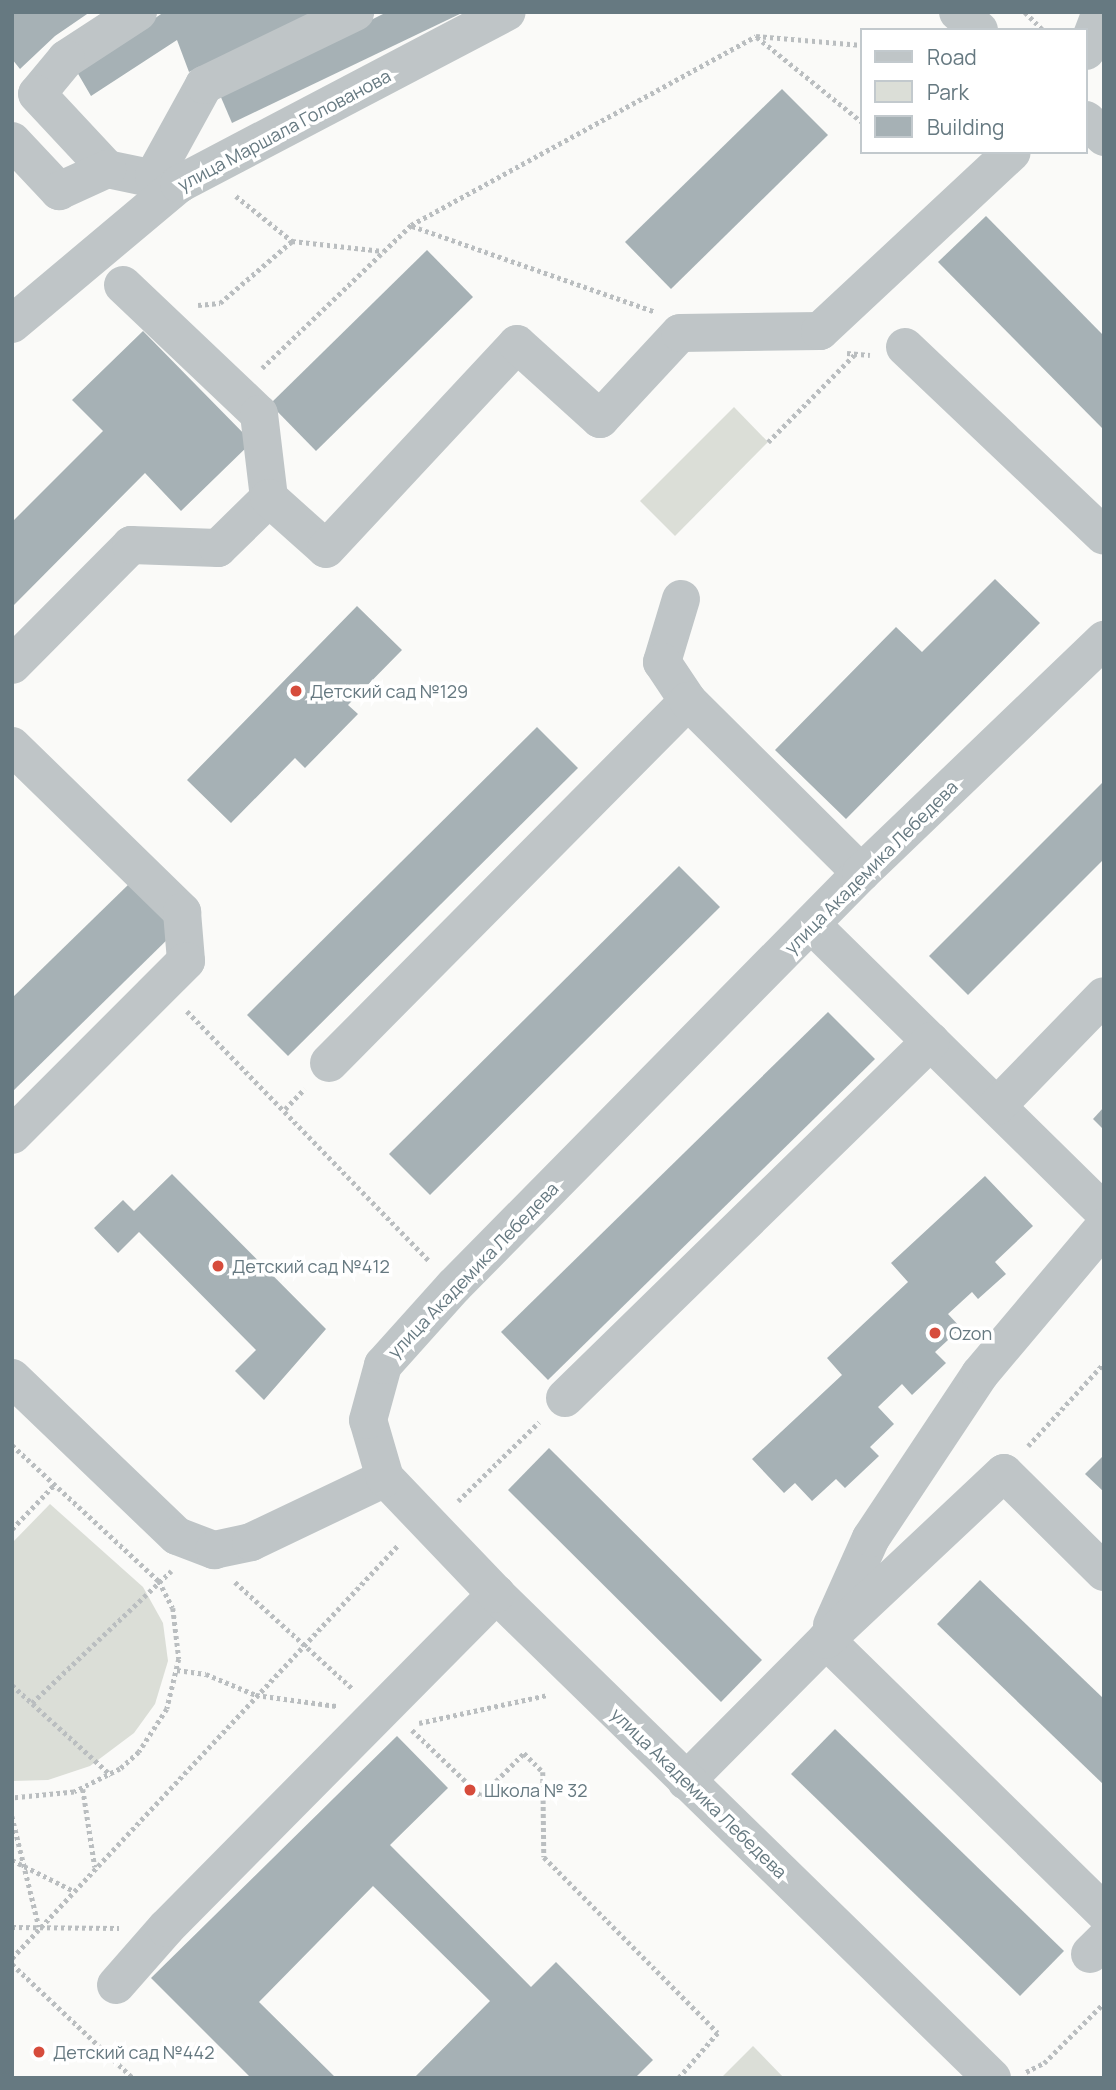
<!DOCTYPE html>
<meta charset="utf-8">
<style>
body{margin:0}
#map{position:relative;width:1116px;height:2090px;overflow:hidden;background:#fafaf8;font-family:Manrope,sans-serif}
div>[style]{position:absolute}
.green>*{inset:0;background:#dbded7}
.building>*{inset:0;background:#a6b1b5}
.path>*{height:4.5px;margin-top:-2.25px;transform-origin:0;background:repeating-linear-gradient(90deg,#babec0 0 3.5px,transparent 0 7px)}
.minor>*{height:38px;margin:-19px;padding:0 19px;transform-origin:19px;border-radius:19px;background:#bfc5c7}
.dots>*{width:19px;height:19px;translate:-50% -50%;box-sizing:border-box;border:4px solid #fff;border-radius:50%}
span{translate:-50% -50%;white-space:nowrap;text-align:center;line-height:1.15;-webkit-text-stroke:7px #fff;paint-order:stroke}
.street-label{font-size:18px;color:#667981}
.poi-label{font-size:18px;color:#667981}
.left{translate:0 -50%;text-align:left}
.frame{position:absolute;inset:0;border:14px solid #667981;pointer-events:none}
.legend{position:absolute;left:860px;top:28px;width:228px;height:126px;box-sizing:border-box;background:#fff;border:2px solid #c2c9cd;margin:0;padding:9px 12px;list-style:none;font-size:21px;color:#667981}
.legend li{display:flex;align-items:center;gap:14px;height:35px}
.legend b{width:35px;border:2px solid #c2c9cd}
</style>
<div id="map">
<div class="green">
<div style="clip-path:polygon(734px 407px,768px 442px,675px 536px,640px 501px)"></div>
<div style="clip-path:polygon(50px 1504px,143px 1587px,163px 1623px,168px 1661px,155px 1704px,134px 1733px,90px 1766px,48px 1780px,12px 1781px,12px 1543px)"></div>
<div style="clip-path:polygon(753px 2046px,784px 2078px,721px 2078px)"></div>
</div>
<div class="building">
<div style="clip-path:polygon(14px 12px,90px 12px,55px 36px,20px 69px,12px 59px)"></div>
<div style="clip-path:polygon(164px 12px,316px 12px,189px 72px,177px 40px,91px 96px,77px 72px)"></div>
<div style="clip-path:polygon(387px 12px,464px 12px,232px 123px,220px 95px)"></div>
<div style="clip-path:polygon(782px 89px,828px 135px,671px 289px,625px 242px)"></div>
<div style="clip-path:polygon(986px 216px,1104px 336px,1104px 430px,938px 262px)"></div>
<div style="clip-path:polygon(427px 250px,473px 297px,316px 451px,270px 404px)"></div>
<div style="clip-path:polygon(143px 331px,252px 442px,181px 511px,145px 473px,12px 607px,12px 522px,103px 431px,72px 400px)"></div>
<div style="clip-path:polygon(995px 579px,1040px 623px,846px 819px,775px 750px,896px 627px,922px 652px)"></div>
<div style="clip-path:polygon(357px 606px,402px 650px,348px 705px,358px 714px,305px 768px,295px 758px,231px 823px,187px 780px)"></div>
<div style="clip-path:polygon(537px 727px,578px 768px,288px 1056px,247px 1015px)"></div>
<div style="clip-path:polygon(1104px 781px,1104px 859px,968px 995px,929px 956px)"></div>
<div style="clip-path:polygon(679px 866px,720px 907px,430px 1195px,389px 1154px)"></div>
<div style="clip-path:polygon(130px 883px,177px 930px,12px 1092px,12px 998px)"></div>
<div style="clip-path:polygon(828px 1012px,875px 1059px,548px 1380px,501px 1332px)"></div>
<div style="clip-path:polygon(1104px 1107px,1104px 1130px,1093px 1119px)"></div>
<div style="clip-path:polygon(172px 1174px,326px 1329px,264px 1400px,235px 1371px,256px 1350px,139px 1232px,118px 1253px,94px 1228px,123px 1200px,134px 1211px)"></div>
<div style="clip-path:polygon(985px 1176px,1033px 1226px,995px 1262px,1006px 1274px,978px 1299px,972px 1292px,948px 1314px,961px 1328px,935px 1352px,946px 1363px,912px 1395px,902px 1384px,878px 1407px,894px 1424px,870px 1447px,879px 1456px,845px 1488px,836px 1479px,812px 1501px,795px 1483px,784px 1493px,752px 1459px,842px 1375px,827px 1358px,908px 1282px,891px 1263px)"></div>
<div style="clip-path:polygon(549px 1448px,762px 1660px,721px 1702px,508px 1490px)"></div>
<div style="clip-path:polygon(1104px 1455px,1104px 1492px,1085px 1474px)"></div>
<div style="clip-path:polygon(980px 1580px,1104px 1699px,1104px 1785px,937px 1624px)"></div>
<div style="clip-path:polygon(835px 1729px,1064px 1951px,1020px 1996px,791px 1774px)"></div>
<div style="clip-path:polygon(397px 1736px,448px 1788px,390px 1845px,531px 1987px,556px 1962px,653px 2060px,635px 2078px,414px 2078px,490px 2001px,373px 1886px,259px 2002px,336px 2078px,251px 2078px,151px 1978px)"></div>
</div>
<div class="path">
<div style="left:1025px;top:12px;width:25px;rotate:45deg"></div>
<div style="left:757px;top:37px;width:135px;rotate:39deg"></div>
<div style="left:236px;top:196px;width:72px;rotate:38.8deg"></div>
<div style="left:412px;top:226px;width:256px;rotate:19.4deg"></div>
<div style="left:198px;top:305px;width:22px;rotate:-5deg"></div>
<div style="left:220px;top:303px;width:95px;rotate:-40.7deg"></div>
<div style="left:292px;top:241px;width:91px;rotate:6.3deg"></div>
<div style="left:847px;top:353px;width:23px;rotate:5deg"></div>
<div style="left:262px;top:368px;width:207px;rotate:-43.8deg"></div>
<div style="left:411px;top:225px;width:393px;rotate:-28.7deg"></div>
<div style="left:756px;top:36px;width:106px;rotate:4.9deg"></div>
<div style="left:768px;top:442px;width:124px;rotate:-45.3deg"></div>
<div style="left:187px;top:1011px;width:348px;rotate:45.9deg"></div>
<div style="left:285px;top:1109px;width:28px;rotate:-46deg"></div>
<div style="left:12px;top:1445px;width:200px;rotate:42.8deg"></div>
<div style="left:159px;top:1581px;width:30px;rotate:63deg"></div>
<div style="left:173px;top:1608px;width:51px;rotate:83.3deg"></div>
<div style="left:179px;top:1659px;width:51px;rotate:103.5deg"></div>
<div style="left:167px;top:1709px;width:51px;rotate:123.1deg"></div>
<div style="left:139px;top:1752px;width:25px;rotate:138deg"></div>
<div style="left:120px;top:1769px;width:51px;rotate:153.4deg"></div>
<div style="left:74px;top:1792px;width:62px;rotate:174.5deg"></div>
<div style="left:1028px;top:1446px;width:113px;rotate:-47.5deg"></div>
<div style="left:458px;top:1501px;width:113px;rotate:-44.3deg"></div>
<div style="left:12px;top:1529px;width:62px;rotate:-46.3deg"></div>
<div style="left:235px;top:1582px;width:159px;rotate:42.2deg"></div>
<div style="left:177px;top:1670px;width:29px;rotate:8deg"></div>
<div style="left:206px;top:1674px;width:54px;rotate:22.8deg"></div>
<div style="left:256px;top:1695px;width:81px;rotate:7.8deg"></div>
<div style="left:12px;top:1685px;width:134px;rotate:42.3deg"></div>
<div style="left:32px;top:1703px;width:192px;rotate:-43.5deg"></div>
<div style="left:419px;top:1723px;width:131px;rotate:-12.3deg"></div>
<div style="left:412px;top:1730px;width:95px;rotate:43.7deg"></div>
<div style="left:481px;top:1796px;width:61px;rotate:-45deg"></div>
<div style="left:524px;top:1753px;width:27px;rotate:45deg"></div>
<div style="left:543px;top:1772px;width:85px;rotate:89.3deg"></div>
<div style="left:544px;top:1857px;width:247px;rotate:45.3deg"></div>
<div style="left:718px;top:2033px;width:60px;rotate:130.9deg"></div>
<div style="left:83px;top:1789px;width:79px;rotate:81.3deg"></div>
<div style="left:12px;top:1816px;width:114px;rotate:76.3deg"></div>
<div style="left:12px;top:1860px;width:69px;rotate:26.6deg"></div>
<div style="left:12px;top:1927px;width:107px;rotate:0.5deg"></div>
<div style="left:12px;top:1958px;width:567px;rotate:-46.93deg"></div>
<div style="left:12px;top:1964px;width:166px;rotate:43.3deg"></div>
<div style="left:1026px;top:2072px;width:20px;rotate:-27deg"></div>
<div style="left:1044px;top:2063px;width:85px;rotate:-45deg"></div>
</div>
<div class="minor">
<div style="left:138px;top:12px;width:86px;rotate:146.9deg"></div>
<div style="left:66px;top:59px;width:45px;rotate:129.6deg"></div>
<div style="left:37px;top:94px;width:103px;rotate:47deg"></div>
<div style="left:107px;top:169px;width:74px;rotate:11.8deg"></div>
<div style="left:958px;top:12px;width:28px;rotate:41deg"></div>
<div style="left:1086px;top:51px;width:42px;rotate:-69deg"></div>
<div style="left:1086px;top:120px;width:25px;rotate:43deg"></div>
<div style="left:12px;top:141px;width:69px;rotate:46.8deg"></div>
<div style="left:59px;top:191px;width:53px;rotate:-24.6deg"></div>
<div style="left:154px;top:176px;width:104px;rotate:-61.2deg"></div>
<div style="left:204px;top:85px;width:168px;rotate:-25.8deg"></div>
<div style="left:123px;top:285px;width:187px;rotate:43.5deg"></div>
<div style="left:259px;top:414px;width:85px;rotate:83.2deg"></div>
<div style="left:12px;top:324px;width:218px;rotate:-40deg"></div>
<div style="left:179px;top:184px;width:370px;rotate:-27.7deg"></div>
<div style="left:905px;top:347px;width:274px;rotate:43.5deg"></div>
<div style="left:681px;top:599px;width:66px;rotate:106.8deg"></div>
<div style="left:662px;top:662px;width:47px;rotate:56.3deg"></div>
<div style="left:12px;top:665px;width:169px;rotate:-45.2deg"></div>
<div style="left:131px;top:545px;width:87px;rotate:2deg"></div>
<div style="left:218px;top:548px;width:71px;rotate:-44.4deg"></div>
<div style="left:269px;top:498px;width:76px;rotate:41.8deg"></div>
<div style="left:326px;top:549px;width:280px;rotate:-47deg"></div>
<div style="left:517px;top:344px;width:112px;rotate:42.1deg"></div>
<div style="left:600px;top:419px;width:117px;rotate:-47.1deg"></div>
<div style="left:680px;top:333px;width:140px;rotate:-0.8deg"></div>
<div style="left:820px;top:331px;width:262px;rotate:-43deg"></div>
<div style="left:12px;top:746px;width:238px;rotate:44.3deg"></div>
<div style="left:182px;top:912px;width:49px;rotate:85.3deg"></div>
<div style="left:186px;top:961px;width:246px;rotate:135deg"></div>
<div style="left:812px;top:925px;width:409px;rotate:44.5deg"></div>
<div style="left:329px;top:1063px;width:510px;rotate:-45.24deg"></div>
<div style="left:688px;top:701px;width:244px;rotate:44.8deg"></div>
<div style="left:997px;top:1106px;width:153px;rotate:-45.8deg"></div>
<div style="left:12px;top:1378px;width:228px;rotate:43.8deg"></div>
<div style="left:177px;top:1536px;width:40px;rotate:21deg"></div>
<div style="left:214px;top:1550px;width:38px;rotate:-12deg"></div>
<div style="left:251px;top:1542px;width:148px;rotate:-25.5deg"></div>
<div style="left:565px;top:1398px;width:511px;rotate:-44.29deg"></div>
<div style="left:832px;top:1625px;width:95px;rotate:-65.9deg"></div>
<div style="left:871px;top:1538px;width:197px;rotate:-56.4deg"></div>
<div style="left:980px;top:1374px;width:192px;rotate:-49.9deg"></div>
<div style="left:826px;top:1640px;width:389px;rotate:44.4deg"></div>
<div style="left:686px;top:1781px;width:199px;rotate:-45.2deg"></div>
<div style="left:826px;top:1640px;width:244px;rotate:-43.2deg"></div>
<div style="left:1004px;top:1473px;width:141px;rotate:44.7deg"></div>
<div style="left:1090px;top:1954px;width:20px;rotate:-45deg"></div>
<div style="left:116px;top:1985px;width:76px;rotate:-48.7deg"></div>
<div style="left:166px;top:1928px;width:470px;rotate:-45.3deg"></div>
<div style="left:992px;top:2078px;width:693px;rotate:-135.7deg"></div>
<div style="left:496px;top:1594px;width:161px;rotate:-133.7deg"></div>
<div style="left:385px;top:1478px;width:60px;rotate:-106.3deg"></div>
<div style="left:368px;top:1420px;width:57px;rotate:-74.7deg"></div>
<div style="left:383px;top:1365px;width:106px;rotate:-48.1deg"></div>
<div style="left:454px;top:1286px;width:580px;rotate:-45.42deg"></div>
<div style="left:861px;top:873px;width:337px;rotate:-43.8deg"></div>
</div>
<div class="dots">
<div style="left:296px;top:691px;background:#d64c3c"></div>
<div style="left:218px;top:1266px;background:#d64c3c"></div>
<div style="left:935px;top:1333px;background:#d64c3c"></div>
<div style="left:470px;top:1790px;background:#d64c3c"></div>
<div style="left:39px;top:2052px;background:#d64c3c"></div>
</div>
<div class="street-label">
<span style="left:284px;top:130px;rotate:-28deg">улица Маршала Голованова</span>
<span style="left:871px;top:867px;rotate:-45deg">улица Академика Лебедева</span>
<span style="left:473px;top:1270px;rotate:-46deg">улица Академика Лебедева</span>
<span style="left:699px;top:1793px;rotate:44deg">улица Академика Лебедева</span>
</div>
<div class="poi-label">
<span class="left" style="left:310px;top:691px">Детский сад №129</span>
<span class="left" style="left:232px;top:1266px">Детский сад №412</span>
<span class="left" style="left:949px;top:1333px">Ozon</span>
<span class="left" style="left:484px;top:1790px">Школа № 32</span>
<span class="left" style="left:53px;top:2052px">Детский сад №442</span>
</div>
<div class="frame"></div>
<ul class="legend">
<li><b style="height:9px;background:#bfc5c7"></b>Road</li>
<li><b style="height:19px;background:#dbded7"></b>Park</li>
<li><b style="height:19px;background:#a6b1b5"></b>Building</li>
</ul>
</div>
